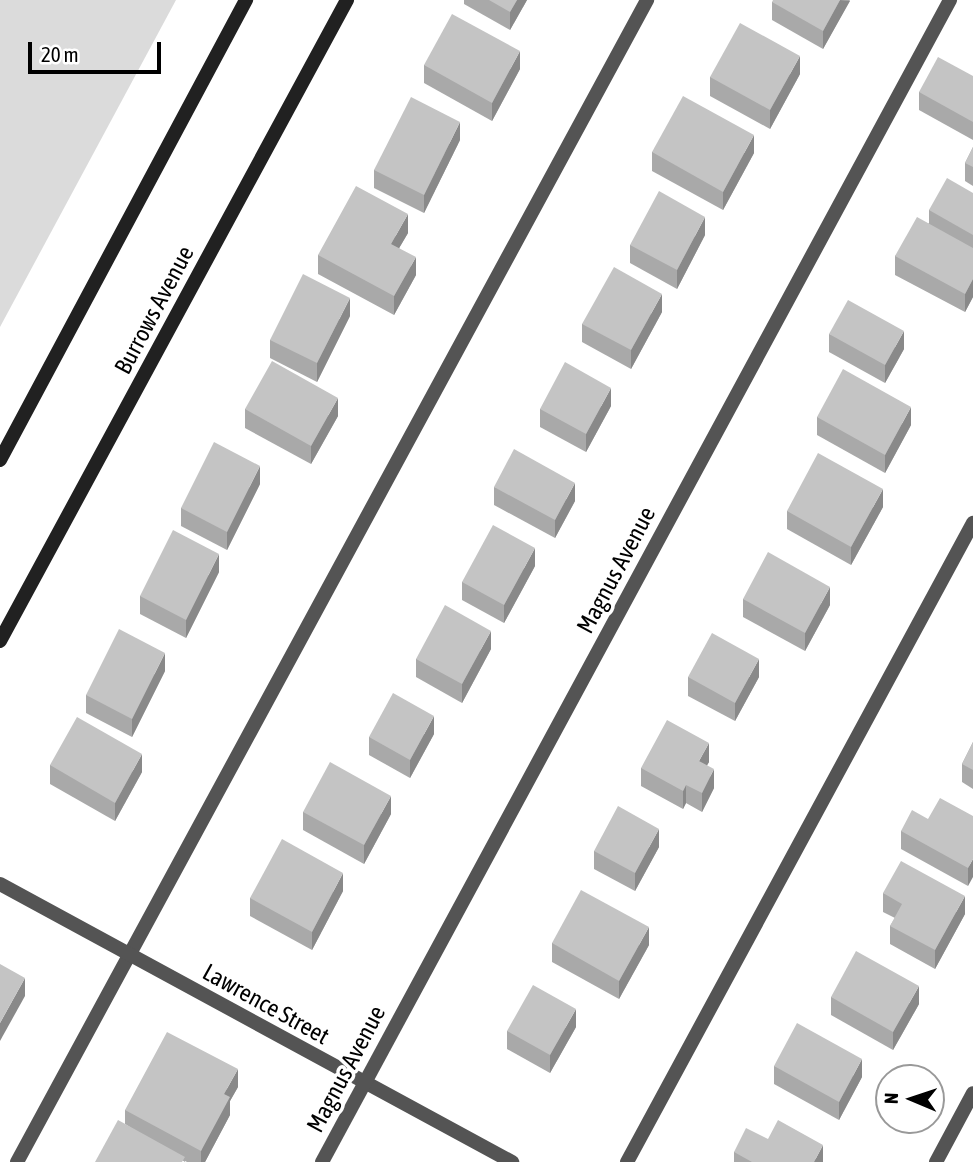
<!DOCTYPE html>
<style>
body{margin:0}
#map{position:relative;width:973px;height:1162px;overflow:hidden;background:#fff;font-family:"Asap Condensed",sans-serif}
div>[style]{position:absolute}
.green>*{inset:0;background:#dbdbdb}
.lane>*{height:14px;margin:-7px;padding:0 7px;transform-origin:7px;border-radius:7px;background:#545454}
.street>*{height:14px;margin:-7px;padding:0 7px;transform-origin:7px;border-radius:7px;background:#545454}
.secondary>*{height:14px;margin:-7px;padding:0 7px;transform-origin:7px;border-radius:7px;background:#212121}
.wall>*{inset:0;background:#a9a9a9}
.shaded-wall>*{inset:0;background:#898989}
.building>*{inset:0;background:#c4c4c4}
span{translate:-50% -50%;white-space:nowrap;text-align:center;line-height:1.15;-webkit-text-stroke:7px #fff;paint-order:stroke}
.street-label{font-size:24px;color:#000}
.north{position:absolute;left:875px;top:1064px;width:70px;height:70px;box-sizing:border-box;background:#fff;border:2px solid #999;border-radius:50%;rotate:272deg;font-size:19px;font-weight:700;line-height:28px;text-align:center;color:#000}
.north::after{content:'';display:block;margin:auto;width:24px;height:32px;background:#000;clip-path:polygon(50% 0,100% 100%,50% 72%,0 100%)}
.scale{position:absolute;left:28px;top:42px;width:133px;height:32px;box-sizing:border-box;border:4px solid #000;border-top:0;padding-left:9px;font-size:21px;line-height:24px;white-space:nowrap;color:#000;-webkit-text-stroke:5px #fff;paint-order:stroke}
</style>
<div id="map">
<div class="green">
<div style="clip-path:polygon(0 0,176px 0,0 327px)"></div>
</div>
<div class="lane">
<div style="left:17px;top:1162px;width:1322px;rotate:-61.53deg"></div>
<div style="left:627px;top:1162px;width:727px;rotate:-61.57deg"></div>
</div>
<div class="street">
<div style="left:0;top:884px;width:583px;rotate:28.5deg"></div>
<div style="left:322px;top:1162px;width:1321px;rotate:-61.61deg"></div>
<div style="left:936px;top:1162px;width:78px;rotate:-61.8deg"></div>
</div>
<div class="secondary">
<div style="left:0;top:460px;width:522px;rotate:-61.86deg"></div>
<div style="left:0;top:641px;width:729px;rotate:-61.57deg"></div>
</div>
<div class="wall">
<div style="clip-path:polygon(464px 0,527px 0,510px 30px,464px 4px)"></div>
<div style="clip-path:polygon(850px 0,823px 49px,772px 20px,772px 2px)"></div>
<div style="clip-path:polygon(424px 65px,520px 69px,492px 121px,424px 83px)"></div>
<div style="clip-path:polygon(800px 74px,770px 129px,710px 96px,710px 77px)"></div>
<div style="clip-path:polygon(973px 76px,973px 140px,919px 110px,919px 92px)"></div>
<div style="clip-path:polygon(460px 140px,424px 213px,374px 188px,374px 170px)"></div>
<div style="clip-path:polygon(973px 147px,973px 186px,965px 181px,965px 163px)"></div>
<div style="clip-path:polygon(652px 152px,754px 153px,723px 210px,652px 171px)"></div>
<div style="clip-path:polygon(973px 193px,973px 297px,965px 312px,895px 275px,895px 256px,929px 223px,929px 210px)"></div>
<div style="clip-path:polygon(408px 233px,399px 248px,416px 275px,394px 315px,318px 274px,318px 255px)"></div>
<div style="clip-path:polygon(705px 235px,677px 289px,630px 263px,630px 245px)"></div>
<div style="clip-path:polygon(662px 312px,631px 369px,582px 342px,582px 324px)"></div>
<div style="clip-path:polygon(350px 316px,317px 382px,270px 358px,270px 340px)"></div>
<div style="clip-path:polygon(829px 334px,904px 349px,885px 383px,829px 352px)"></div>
<div style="clip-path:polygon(611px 406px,586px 452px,540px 427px,540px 409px)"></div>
<div style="clip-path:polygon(245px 409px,338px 416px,311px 464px,245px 428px)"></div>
<div style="clip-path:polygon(817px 417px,911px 425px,885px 473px,817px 435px)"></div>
<div style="clip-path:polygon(260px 484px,227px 550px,181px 526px,181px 508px)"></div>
<div style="clip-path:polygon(494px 487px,575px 501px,555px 538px,494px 505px)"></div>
<div style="clip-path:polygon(883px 507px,851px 565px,787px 529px,787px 511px)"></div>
<div style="clip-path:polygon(535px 566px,504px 623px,462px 600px,462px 582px)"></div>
<div style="clip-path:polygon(219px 572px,186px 638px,140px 614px,140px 596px)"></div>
<div style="clip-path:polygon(743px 599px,830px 605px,805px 651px,743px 617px)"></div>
<div style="clip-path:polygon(491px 649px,462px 703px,416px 677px,416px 659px)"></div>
<div style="clip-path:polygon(165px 671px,132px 737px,86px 713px,86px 695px)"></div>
<div style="clip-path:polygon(688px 677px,759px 677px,735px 721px,688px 696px)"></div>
<div style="clip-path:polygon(434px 734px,410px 778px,369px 755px,369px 737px)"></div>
<div style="clip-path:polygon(973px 742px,973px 789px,962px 782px,962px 764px)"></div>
<div style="clip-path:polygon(709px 762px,707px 765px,714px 788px,702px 812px,686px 803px,683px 809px,641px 786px,641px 768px)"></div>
<div style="clip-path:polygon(50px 765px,142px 772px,115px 821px,50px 784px)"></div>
<div style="clip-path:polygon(303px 812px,391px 814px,364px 864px,303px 830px)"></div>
<div style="clip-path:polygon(973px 816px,968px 886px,901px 849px,901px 831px,928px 819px)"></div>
<div style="clip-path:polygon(659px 847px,635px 891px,594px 869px,594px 851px)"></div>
<div style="clip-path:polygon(343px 891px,312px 950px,250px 916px,250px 898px)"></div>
<div style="clip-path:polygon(883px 893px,965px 914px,935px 969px,890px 944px,890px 926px,895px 918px,883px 912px)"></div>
<div style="clip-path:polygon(552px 943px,649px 945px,619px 999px,552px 962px)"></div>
<div style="clip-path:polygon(831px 997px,919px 1004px,893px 1050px,831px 1015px)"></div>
<div style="clip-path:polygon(576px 1027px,550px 1073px,507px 1049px,507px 1031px)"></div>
<div style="clip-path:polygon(774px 1066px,862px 1077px,839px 1120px,774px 1084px)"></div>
<div style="clip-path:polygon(238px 1087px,230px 1101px,230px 1115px,205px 1162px,187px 1162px,185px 1161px,185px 1162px,125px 1124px,125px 1110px)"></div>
<div style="clip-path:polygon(768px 1139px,823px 1162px,734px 1162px,734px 1152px)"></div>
</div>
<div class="shaded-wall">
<div style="clip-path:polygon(517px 0,527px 0,510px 30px,510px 12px)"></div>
<div style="clip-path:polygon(840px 0,850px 1px,823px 49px,823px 31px)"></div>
<div style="clip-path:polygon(520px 51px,520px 69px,492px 121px,492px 103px)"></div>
<div style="clip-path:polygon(800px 56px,800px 74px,770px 129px,770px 110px)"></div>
<div style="clip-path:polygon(460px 122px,460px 140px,424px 213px,424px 195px)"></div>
<div style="clip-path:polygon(754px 135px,754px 153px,723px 210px,723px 192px)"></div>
<div style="clip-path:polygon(408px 214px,408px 233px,391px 262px,391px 244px)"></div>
<div style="clip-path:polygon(705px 217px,705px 235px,677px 289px,677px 270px)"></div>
<div style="clip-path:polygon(416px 257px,416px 275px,394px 315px,394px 296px)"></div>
<div style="clip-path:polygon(973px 279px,973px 297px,965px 312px,965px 294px)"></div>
<div style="clip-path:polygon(662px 294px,662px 312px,631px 369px,631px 350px)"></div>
<div style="clip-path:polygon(350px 298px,350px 316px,317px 382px,317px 363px)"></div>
<div style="clip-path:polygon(904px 331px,904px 349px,885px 383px,885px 365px)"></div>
<div style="clip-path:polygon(611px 388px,611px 406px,586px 452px,586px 434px)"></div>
<div style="clip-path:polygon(338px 398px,338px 416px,311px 464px,311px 446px)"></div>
<div style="clip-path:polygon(911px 407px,911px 425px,885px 473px,885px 455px)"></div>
<div style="clip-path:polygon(260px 466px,260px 484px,227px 550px,227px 532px)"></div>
<div style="clip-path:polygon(575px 483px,575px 501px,555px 538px,555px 520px)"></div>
<div style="clip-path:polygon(883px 489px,883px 507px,851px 565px,851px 547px)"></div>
<div style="clip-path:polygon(535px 548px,535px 566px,504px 623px,504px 605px)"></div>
<div style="clip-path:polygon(219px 554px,219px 572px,186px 638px,186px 620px)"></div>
<div style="clip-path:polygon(830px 587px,830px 605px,805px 651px,805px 633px)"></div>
<div style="clip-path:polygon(491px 631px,491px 649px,462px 703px,462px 684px)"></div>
<div style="clip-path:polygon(165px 653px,165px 671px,132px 737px,132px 719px)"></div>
<div style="clip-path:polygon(759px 659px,759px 677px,735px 721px,735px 703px)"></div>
<div style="clip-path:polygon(434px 716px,434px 734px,410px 778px,410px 760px)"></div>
<div style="clip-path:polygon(709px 743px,709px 762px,699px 779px,699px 761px)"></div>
<div style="clip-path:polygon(142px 754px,142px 772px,115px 821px,115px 803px)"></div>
<div style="clip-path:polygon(714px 769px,714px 788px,702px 812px,702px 793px)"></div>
<div style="clip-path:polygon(686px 785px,686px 803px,683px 809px,683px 791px)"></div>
<div style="clip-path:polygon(391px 796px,391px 814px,364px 864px,364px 845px)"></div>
<div style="clip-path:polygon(659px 829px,659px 847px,635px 891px,635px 873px)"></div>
<div style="clip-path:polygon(973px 859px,973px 877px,968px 886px,968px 868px)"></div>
<div style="clip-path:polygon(343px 873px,343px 891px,312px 950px,312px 932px)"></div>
<div style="clip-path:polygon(965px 896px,965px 914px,935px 969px,935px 950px)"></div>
<div style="clip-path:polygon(649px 927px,649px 945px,619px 999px,619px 981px)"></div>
<div style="clip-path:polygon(25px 978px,25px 996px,0 1041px,0 1023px)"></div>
<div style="clip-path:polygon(919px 986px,919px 1004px,893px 1050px,893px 1032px)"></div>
<div style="clip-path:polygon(576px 1009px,576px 1027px,550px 1073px,550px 1055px)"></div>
<div style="clip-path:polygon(862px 1059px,862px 1077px,839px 1120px,839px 1102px)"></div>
<div style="clip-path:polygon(238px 1069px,238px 1087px,230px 1101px,230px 1115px,205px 1162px,201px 1162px,201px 1151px,224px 1094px)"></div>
<div style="clip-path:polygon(823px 1145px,823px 1162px,814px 1162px)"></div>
</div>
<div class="building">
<div style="clip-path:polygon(489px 0,517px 0,510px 12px)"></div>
<div style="clip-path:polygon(773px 0,840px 0,823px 31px,772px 2px)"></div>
<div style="clip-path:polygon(452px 14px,520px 51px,492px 103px,424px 65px)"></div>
<div style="clip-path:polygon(740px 23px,800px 56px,770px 110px,710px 77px)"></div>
<div style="clip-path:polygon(938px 57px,973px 76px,973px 122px,919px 92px)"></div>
<div style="clip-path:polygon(683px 96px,754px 135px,723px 192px,652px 152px)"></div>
<div style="clip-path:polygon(411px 97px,460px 122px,424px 195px,374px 170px)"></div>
<div style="clip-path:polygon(973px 147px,973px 167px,965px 163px)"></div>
<div style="clip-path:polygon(947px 178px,973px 193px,973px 235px,929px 210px)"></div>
<div style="clip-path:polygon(356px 186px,408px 214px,391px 244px,416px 257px,394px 296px,318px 255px)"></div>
<div style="clip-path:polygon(659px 191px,705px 217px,677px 270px,630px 245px)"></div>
<div style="clip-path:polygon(917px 217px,973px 248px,973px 279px,965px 294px,895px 256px)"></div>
<div style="clip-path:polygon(614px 267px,662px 294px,631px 350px,582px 324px)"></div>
<div style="clip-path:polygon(303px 274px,350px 298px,317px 363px,270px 340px)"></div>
<div style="clip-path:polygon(848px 300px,904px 331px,885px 365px,829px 334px)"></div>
<div style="clip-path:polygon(272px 361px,338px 398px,311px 446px,245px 409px)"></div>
<div style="clip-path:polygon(565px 362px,611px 388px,586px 434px,540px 409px)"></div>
<div style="clip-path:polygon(843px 369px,911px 407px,885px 455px,817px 417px)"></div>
<div style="clip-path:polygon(214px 442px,260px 466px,227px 532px,181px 508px)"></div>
<div style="clip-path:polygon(514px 449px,575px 483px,555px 520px,494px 487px)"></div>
<div style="clip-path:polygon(818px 453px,883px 489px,851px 547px,787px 511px)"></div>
<div style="clip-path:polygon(493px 525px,535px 548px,504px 605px,462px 582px)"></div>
<div style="clip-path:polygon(173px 530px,219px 554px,186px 620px,140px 596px)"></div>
<div style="clip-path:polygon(768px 552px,830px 587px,805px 633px,743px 599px)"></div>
<div style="clip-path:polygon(445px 605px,491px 631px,462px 684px,416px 659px)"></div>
<div style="clip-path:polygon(119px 629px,165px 653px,132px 719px,86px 695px)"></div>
<div style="clip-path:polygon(712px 633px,759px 659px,735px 703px,688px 677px)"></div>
<div style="clip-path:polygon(393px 693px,434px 716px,410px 760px,369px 737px)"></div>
<div style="clip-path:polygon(77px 717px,142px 754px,115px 803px,50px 765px)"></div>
<div style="clip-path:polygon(667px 720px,709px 743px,699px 761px,714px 769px,702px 793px,686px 785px,683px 791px,641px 768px)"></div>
<div style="clip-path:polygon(973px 742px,973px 770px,962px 764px)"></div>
<div style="clip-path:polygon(330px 762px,391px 796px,364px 845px,303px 812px)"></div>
<div style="clip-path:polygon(940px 798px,973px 816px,973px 859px,968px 868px,901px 831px,912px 810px,928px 819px)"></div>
<div style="clip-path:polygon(618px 806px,659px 829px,635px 873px,594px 851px)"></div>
<div style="clip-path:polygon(282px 839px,343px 873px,312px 932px,250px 898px)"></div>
<div style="clip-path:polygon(901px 861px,965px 896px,935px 950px,890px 926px,902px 904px,883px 893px)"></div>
<div style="clip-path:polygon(581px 890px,649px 927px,619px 981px,552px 943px)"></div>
<div style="clip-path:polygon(856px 951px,919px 986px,893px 1032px,831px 997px)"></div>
<div style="clip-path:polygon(0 964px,25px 978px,0 1023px)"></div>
<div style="clip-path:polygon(533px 985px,576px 1009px,550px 1055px,507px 1031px)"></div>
<div style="clip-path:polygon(797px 1023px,862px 1059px,839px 1102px,774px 1066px)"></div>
<div style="clip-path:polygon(167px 1032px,238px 1069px,224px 1094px,230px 1097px,201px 1151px,125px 1110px)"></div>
<div style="clip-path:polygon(118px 1120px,185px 1157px,182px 1162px,95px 1162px)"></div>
<div style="clip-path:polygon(778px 1120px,823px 1145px,814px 1162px,752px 1162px,734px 1152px,746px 1128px,768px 1139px)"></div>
</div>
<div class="street-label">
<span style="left:154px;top:310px;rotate:-62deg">Burrows Avenue</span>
<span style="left:616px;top:570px;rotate:-62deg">Magnus Avenue</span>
<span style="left:266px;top:1004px;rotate:29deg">Lawrence Street</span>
<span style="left:346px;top:1069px;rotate:-62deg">Magnus Avenue</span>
</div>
<div class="north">N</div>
<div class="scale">20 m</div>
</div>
